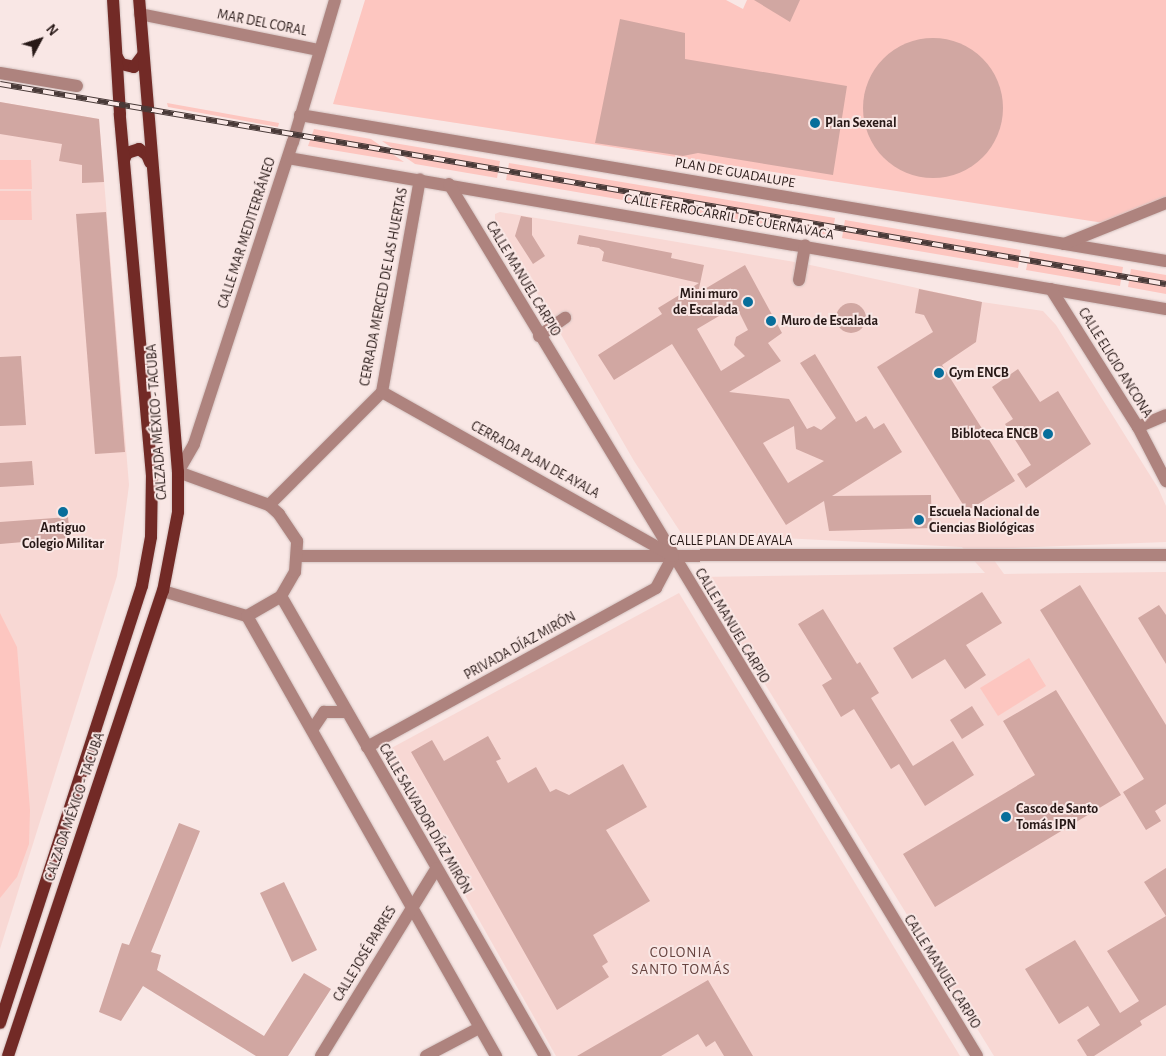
<!DOCTYPE html>
<meta charset="utf-8">
<style>
body{margin:0}
#map{position:relative;width:1166px;height:1056px;overflow:hidden;background:#f9e7e5;font-family:"Alegreya Sans",sans-serif}
div>[style]{position:absolute}
.built>*{inset:0;background:#f8d8d4}
.green>*{inset:0;background:#fdc6c0}
.building>*{inset:0;background:#d1a7a2}
.round{border-radius:50%}
.roads{filter:drop-shadow(0 0 1px #d3c2c0) drop-shadow(0 0 1px #d3c2c0)}
.minor>*{height:12px;margin:-6px;padding:0 6px;transform-origin:6px;border-radius:6px;background:#ae837e}
.major>*{height:12px;margin:-6px;padding:0 6px;transform-origin:6px;border-radius:6px;background:#722a26}
.rail>*{height:5.5px;margin-top:-2.75px;transform-origin:0;background:repeating-linear-gradient(90deg,#f9e7e5 0 11px,#493a38 0 22px);box-sizing:border-box;border-block:1px solid #493a38}
.dots>*{width:14px;height:14px;translate:-50% -50%;box-sizing:border-box;border:2px solid #f9e7e5;border-radius:50%}
span{translate:-50% -50%;white-space:nowrap;text-align:center;line-height:1.15;-webkit-text-stroke:4px #f9e7e5;paint-order:stroke}
.street-label{font-size:14px;color:#281917}
.poi-label{font-size:14px;color:#281917;font-weight:700}
.left{translate:0 -50%;text-align:left}
.right{translate:-100% -50%;text-align:right}
.neighbourhood-label{font-size:15px;color:#674440;letter-spacing:1px}
.north{position:absolute;left:15px;top:15px;width:50px;height:50px;-webkit-text-stroke:4px #f9e7e5;paint-order:stroke;rotate:50deg;font-size:14px;font-weight:700;line-height:20px;text-align:center;color:#281917}
.north::after{content:'';display:block;margin:auto;width:18px;height:22px;background:#281917;clip-path:polygon(50% 0,100% 100%,50% 72%,0 100%)}
</style>
<div id="map">
<div class="built">
<div style="clip-path:polygon(0 102px,99px 119px,129px 485px,117px 576px,0 949px)"></div>
<div style="clip-path:polygon(500px 212px,801px 263px,982px 302px,1043px 311px,1056px 325px,1158px 488px,1166px 506px,1166px 542px,986px 549px,1004px 574px,1166px 572px,1166px 1056px,994px 1056px,699px 577px,985px 573px,962px 547px,681px 533px,634px 461px,495px 220px,495px 214px)"></div>
<div style="clip-path:polygon(679px 593px,960px 1056px,556px 1056px,384px 752px)"></div>
</div>
<div class="green">
<div style="clip-path:polygon(365px 0,726px 0,743px 9px,747px 0,1166px 0,1166px 200px,1117px 225px,333px 104px)"></div>
<div style="clip-path:polygon(167px 103px,279px 123px,278px 127px,168px 107px)"></div>
<div style="clip-path:polygon(314px 129px,371px 139px,404px 162px,308px 146px)"></div>
<div style="clip-path:polygon(382px 141px,500px 161px,497px 178px,415px 164px)"></div>
<div style="clip-path:polygon(0 160px,31px 160px,32px 189px,0 189px)"></div>
<div style="clip-path:polygon(509px 163px,835px 218px,832px 236px,506px 180px)"></div>
<div style="clip-path:polygon(0 191px,31px 191px,32px 220px,0 220px)"></div>
<div style="clip-path:polygon(845px 220px,1021px 250px,1018px 268px,842px 238px)"></div>
<div style="clip-path:polygon(1030px 251px,1123px 267px,1120px 286px,1026px 270px)"></div>
<div style="clip-path:polygon(1131px 269px,1166px 275px,1166px 294px,1128px 287px)"></div>
<div style="clip-path:polygon(0 613px,17px 647px,30px 810px,29px 844px,17px 877px,0 898px)"></div>
<div style="clip-path:polygon(1029px 658px,1046px 686px,998px 716px,980px 688px)"></div>
</div>
<div class="building">
<div style="clip-path:polygon(754px 0,800px 0,790px 22px)"></div>
<div style="clip-path:polygon(620px 19px,685px 33px,685px 59px,847px 86px,833px 175px,698px 153px,683px 156px,595px 143px)"></div>
<div class="round" style="left:863px;top:38px;width:140px;height:140px"></div>
<div style="clip-path:polygon(0 102px,99px 119px,104px 182px,82px 183px,82px 165px,59px 161px,62px 144px,0 134px)"></div>
<div style="clip-path:polygon(106px 212px,125px 452px,95px 454px,76px 214px)"></div>
<div style="clip-path:polygon(521px 216px,532px 218px,532px 235px,545px 256px,533px 264px,515px 236px)"></div>
<div style="clip-path:polygon(evenodd,579px 235px,672px 253px,671px 258px,704px 265px,698px 293px,745px 265px,782px 333px,768px 343px,781px 361px,729px 392px,789px 399px,807px 429px,814px 426px,821px 430px,836px 418px,800px 363px,815px 354px,856px 422px,866px 416px,874px 429px,884px 423px,902px 452px,832px 496px,931px 495px,932px 528px,829px 531px,824px 501px,786px 525px,672px 344px,614px 380px,598px 355px,662px 314px,658px 308px,699px 283px,602px 261px,604px 252px,599px 248px,577px 244px,579px 235px,736px 306px,748px 330px,736px 337px,734px 345px,745px 356px,721px 371px,697px 329px,736px 306px,579px 235px,794px 426px,796px 449px,824px 461px,788px 483px,763px 443px,794px 426px)"></div>
<div style="clip-path:polygon(919px 289px,982px 302px,976px 342px,942px 365px,1015px 481px,967px 511px,877px 367px,933px 332px,924px 315px,915px 313px)"></div>
<div class="round" style="left:836px;top:303px;width:30px;height:30px"></div>
<div style="clip-path:polygon(21px 356px,26px 425px,0 426px,0 357px)"></div>
<div style="clip-path:polygon(1018px 369px,1040px 402px,1058px 391px,1091px 444px,1026px 488px,1017px 474px,1031px 465px,1005px 424px,1013px 419px,992px 387px)"></div>
<div style="clip-path:polygon(32px 461px,34px 485px,0 487px,0 463px)"></div>
<div style="clip-path:polygon(68px 517px,70px 538px,0 544px,0 522px)"></div>
<div style="clip-path:polygon(1080px 585px,1166px 725px,1166px 804px,1155px 811px,1161px 821px,1146px 830px,1123px 792px,1144px 779px,1040px 610px)"></div>
<div style="clip-path:polygon(982px 592px,1002px 623px,966px 645px,986px 675px,965px 689px,945px 659px,912px 679px,893px 648px)"></div>
<div style="clip-path:polygon(1159px 605px,1166px 615px,1166px 664px,1138px 618px)"></div>
<div style="clip-path:polygon(823px 609px,857px 664px,860px 662px,879px 693px,871px 698px,913px 766px,953px 741px,974px 775px,925px 806px,899px 764px,891px 769px,854px 709px,841px 717px,822px 685px,832px 679px,798px 624px)"></div>
<div style="clip-path:polygon(1056px 690px,1121px 795px,935px 907px,903px 854px,1035px 775px,1003px 721px)"></div>
<div style="clip-path:polygon(972px 706px,984px 725px,962px 739px,950px 720px)"></div>
<div style="clip-path:polygon(488px 736px,501px 759px,496px 761px,508px 783px,536px 767px,550px 792px,556px 789px,569px 795px,623px 764px,647px 807px,606px 830px,650px 901px,593px 935px,608px 962px,602px 966px,609px 977px,557px 1010px,411px 752px,432px 740px,444px 761px)"></div>
<div style="clip-path:polygon(179px 823px,200px 831px,151px 952px,161px 955px,157px 970px,264px 1036px,304px 973px,331px 989px,288px 1056px,256px 1056px,143px 986px,121px 1021px,99px 1012px,122px 943px,129px 945px)"></div>
<div style="clip-path:polygon(1166px 868px,1166px 1005px,1140px 1021px,1142px 1025px,1094px 1056px,1087px 1056px,1077px 1040px,1100px 1025px,1088px 1006px,1059px 1024px,1025px 969px,1075px 940px,1120px 1013px,1139px 1001px,1107px 951px,1166px 916px,1144px 882px)"></div>
<div style="clip-path:polygon(284px 882px,317px 950px,292px 962px,260px 893px)"></div>
<div style="clip-path:polygon(708px 980px,753px 1056px,724px 1056px,715px 1041px,706px 1047px,698px 1034px,661px 1056px,577px 1056px)"></div>
</div>
<div class="roads">
<div class="minor">
<div style="left:140px;top:14px;width:183px;rotate:11.4deg"></div>
<div style="left:0;top:73px;width:78px;rotate:9.6deg"></div>
<div style="left:300px;top:115px;width:878px;rotate:9.57deg"></div>
<div style="left:288px;top:158px;width:891px;rotate:9.76deg"></div>
<div style="left:449px;top:184px;width:1019px;rotate:58.8deg"></div>
<div style="left:1064px;top:244px;width:110px;rotate:-21.9deg"></div>
<div style="left:799px;top:280px;width:35px;rotate:-80deg"></div>
<div style="left:1051px;top:289px;width:163px;rotate:57.8deg"></div>
<div style="left:1138px;top:427px;width:61px;rotate:62.6deg"></div>
<div style="left:539px;top:336px;width:32px;rotate:-35deg"></div>
<div style="left:1138px;top:427px;width:30px;rotate:-23deg"></div>
<div style="left:269px;top:505px;width:160px;rotate:-45deg"></div>
<div style="left:382px;top:392px;width:216px;rotate:-79.9deg"></div>
<div style="left:297px;top:556px;width:869px;rotate:-0.07deg"></div>
<div style="left:163px;top:591px;width:88px;rotate:16.6deg"></div>
<div style="left:247px;top:616px;width:39px;rotate:-30deg"></div>
<div style="left:281px;top:596px;width:28px;rotate:-60deg"></div>
<div style="left:295px;top:572px;width:31px;rotate:-86deg"></div>
<div style="left:297px;top:541px;width:32px;rotate:-124deg"></div>
<div style="left:279px;top:514px;width:13px;rotate:-138deg"></div>
<div style="left:269px;top:505px;width:97px;rotate:-160.1deg"></div>
<div style="left:178px;top:472px;width:32px;rotate:-60deg"></div>
<div style="left:194px;top:444px;width:318px;rotate:-71.9deg"></div>
<div style="left:293px;top:142px;width:148px;rotate:-73.5deg"></div>
<div style="left:281px;top:596px;width:530px;rotate:60.15deg"></div>
<div style="left:247px;top:616px;width:506px;rotate:60.49deg"></div>
<div style="left:312px;top:730px;width:22px;rotate:-56deg"></div>
<div style="left:324px;top:712px;width:22px"></div>
<div style="left:367px;top:747px;width:330px;rotate:-28.8deg"></div>
<div style="left:656px;top:588px;width:36px;rotate:-62deg"></div>
<div style="left:673px;top:556px;width:334px;rotate:-150.6deg"></div>
<div style="left:321px;top:1056px;width:220px;rotate:-58.4deg"></div>
<div style="left:426px;top:1056px;width:60px;rotate:-27.8deg"></div>
</div>
<div class="major">
<div style="left:117px;top:57px;width:8px;rotate:60deg"></div>
<div style="left:121px;top:64px;width:13px;rotate:13deg"></div>
<div style="left:134px;top:67px;width:15px;rotate:-53deg"></div>
<div style="left:124px;top:160px;width:8px;rotate:-67deg"></div>
<div style="left:127px;top:153px;width:13px;rotate:-18deg"></div>
<div style="left:139px;top:149px;width:10px;rotate:37deg"></div>
<div style="left:147px;top:155px;width:8px;rotate:67deg"></div>
<div style="left:0;top:1023px;width:459px;rotate:-72deg"></div>
<div style="left:142px;top:586px;width:50px;rotate:-79.6deg"></div>
<div style="left:151px;top:537px;width:61px;rotate:-89.1deg"></div>
<div style="left:152px;top:476px;width:363px;rotate:-95.1deg"></div>
<div style="left:120px;top:114px;width:114px;rotate:-93.5deg"></div>
<div style="left:8px;top:1056px;width:490px;rotate:-71.6deg"></div>
<div style="left:163px;top:591px;width:80px;rotate:-79.2deg"></div>
<div style="left:178px;top:512px;width:40px;rotate:-90deg"></div>
<div style="left:178px;top:472px;width:474px;rotate:-94.7deg"></div>
</div>
</div>
<div class="rail">
<div style="left:0;top:84px;width:1183px;rotate:9.73deg"></div>
</div>
<div class="dots">
<div style="left:815px;top:123px;background:#076e9b"></div>
<div style="left:748px;top:302px;background:#076e9b"></div>
<div style="left:771px;top:321px;background:#076e9b"></div>
<div style="left:939px;top:373px;background:#076e9b"></div>
<div style="left:1048px;top:434px;background:#076e9b"></div>
<div style="left:63px;top:512px;background:#076e9b"></div>
<div style="left:919px;top:520px;background:#076e9b"></div>
<div style="left:1006px;top:817px;background:#076e9b"></div>
</div>
<div class="street-label">
<span style="left:262px;top:23px;rotate:11deg">MAR DEL CORAL</span>
<span style="left:735px;top:173px;rotate:10deg">PLAN DE GUADALUPE</span>
<span style="left:729px;top:217px;rotate:10deg">CALLE FERROCARRIL DE CUERNAVACA</span>
<span style="left:247px;top:233px;rotate:-72deg">CALLE MAR MEDITERRÁNEO</span>
<span style="left:523px;top:279px;rotate:59deg">CALLE MANUEL CARPIO</span>
<span style="left:384px;top:287px;rotate:-79deg">CERRADA MERCED DE LAS HUERTAS</span>
<span style="left:1115px;top:363px;rotate:58deg">CALLE ELIGIO ANCONA</span>
<span style="left:157px;top:422px;rotate:-94deg">CALZADA MÉXICO - TACUBA</span>
<span style="left:535px;top:460px;rotate:29deg">CERRADA PLAN DE AYALA</span>
<span style="left:731px;top:541px">CALLE PLAN DE AYALA</span>
<span style="left:732px;top:626px;rotate:59deg">CALLE MANUEL CARPIO</span>
<span style="left:520px;top:646px;rotate:-29deg">PRIVADA DÍAZ MIRÓN</span>
<span style="left:75px;top:807px;rotate:-71deg">CALZADA MÉXICO - TACUBA</span>
<span style="left:425px;top:819px;rotate:60deg">CALLE SALVADOR DÍAZ MIRÓN</span>
<span style="left:365px;top:954px;rotate:-59deg">CALLE JOSÉ PARRES</span>
<span style="left:942px;top:972px;rotate:58deg">CALLE MANUEL CARPIO</span>
</div>
<div class="poi-label">
<span class="left" style="left:825px;top:123px">Plan Sexenal</span>
<span class="right" style="left:738px;top:302px">Mini muro<br>de Escalada</span>
<span class="left" style="left:781px;top:321px">Muro de Escalada</span>
<span class="left" style="left:949px;top:373px">Gym ENCB</span>
<span class="right" style="left:1038px;top:434px">Bibloteca ENCB</span>
<span class="left" style="left:929px;top:520px">Escuela Nacional de<br>Ciencias Biológicas</span>
<span style="left:63px;top:536px">Antiguo<br>Colegio Militar</span>
<span class="left" style="left:1016px;top:817px">Casco de Santo<br>Tomás IPN</span>
</div>
<div class="neighbourhood-label">
<span style="left:681px;top:961px">COLONIA<br>SANTO TOMÁS</span>
</div>
<div class="north">N</div>
</div>
